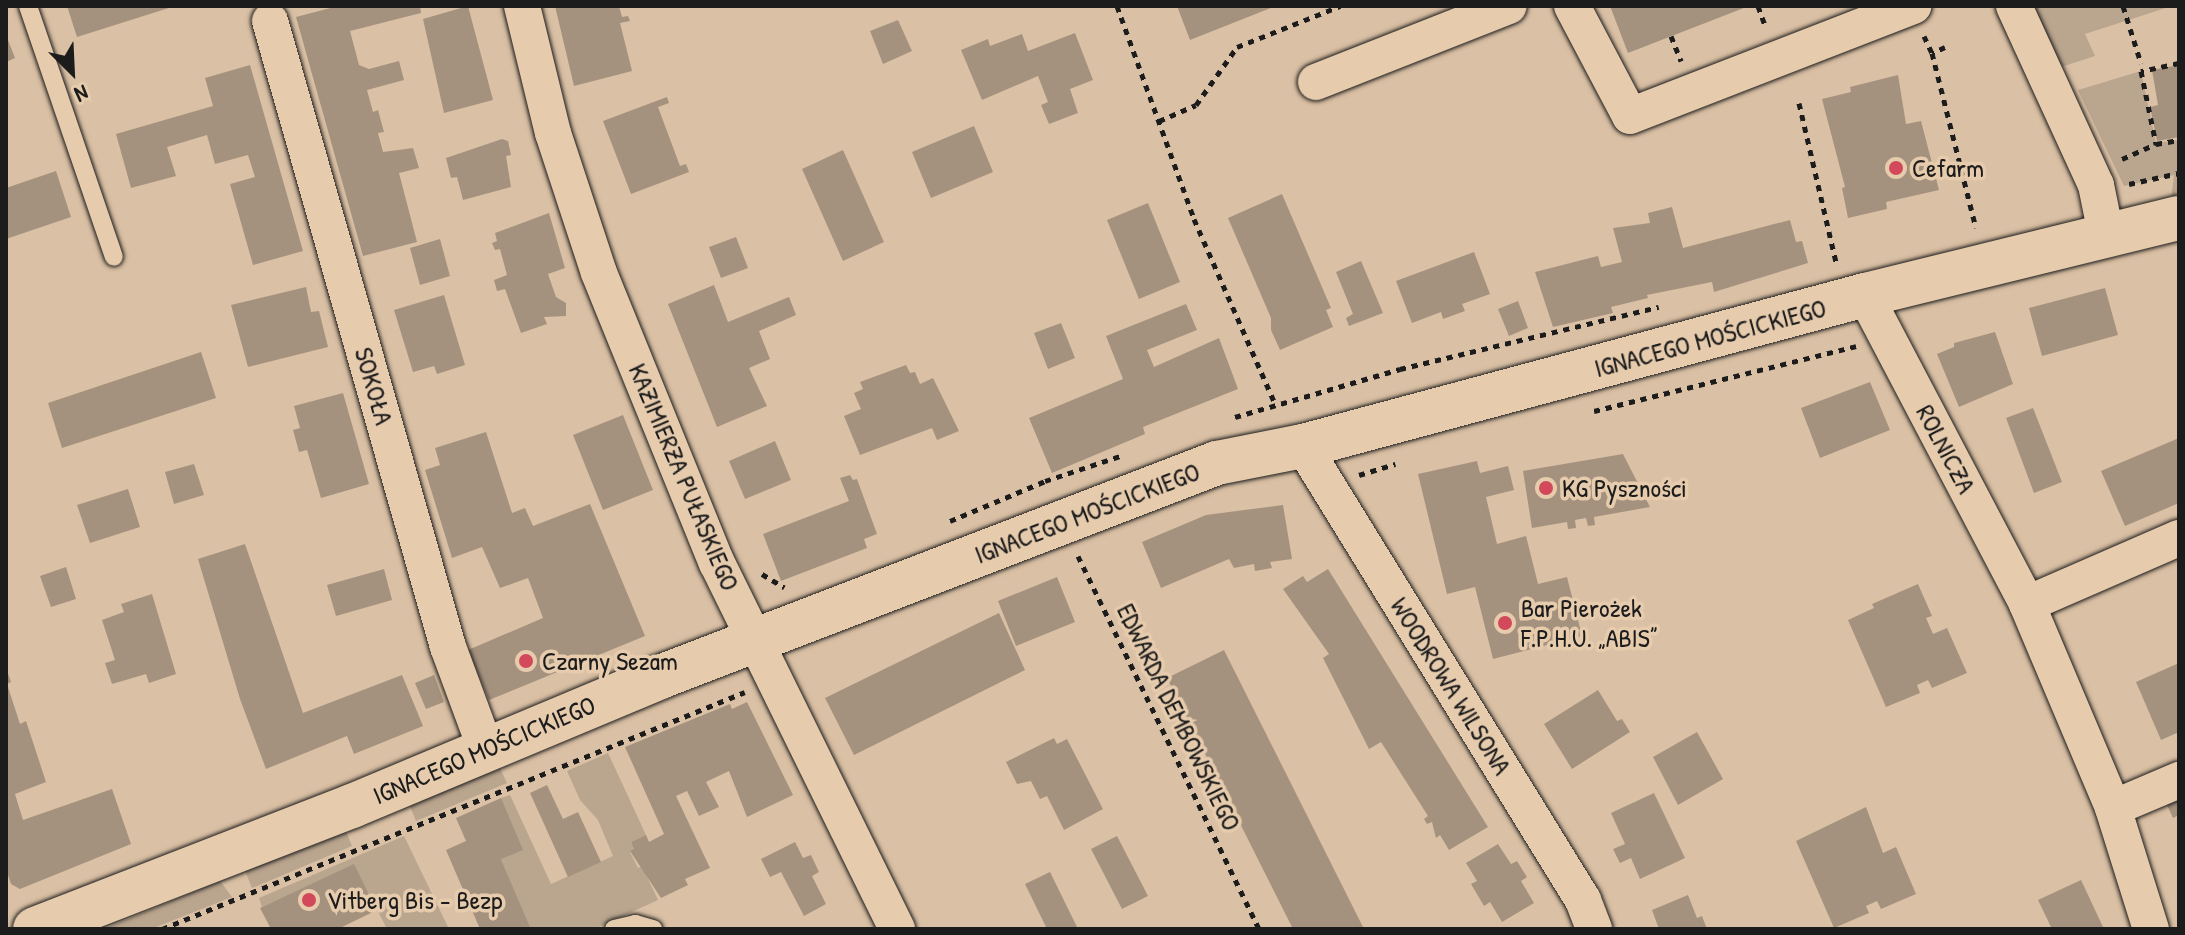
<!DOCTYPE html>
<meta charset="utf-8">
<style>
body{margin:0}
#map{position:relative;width:2185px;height:935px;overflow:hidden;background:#dac0a4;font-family:"Patrick Hand",sans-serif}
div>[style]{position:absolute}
.green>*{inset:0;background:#baa58e}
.building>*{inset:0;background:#a5927e}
.path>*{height:5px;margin-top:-2.5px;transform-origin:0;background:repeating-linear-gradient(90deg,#1c1c1c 0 6px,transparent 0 12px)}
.roads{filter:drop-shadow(0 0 2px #1c1c1c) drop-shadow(0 0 2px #1c1c1c)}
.lane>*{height:18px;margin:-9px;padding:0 9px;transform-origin:9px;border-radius:9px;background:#e6cbad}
.street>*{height:36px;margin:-18px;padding:0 18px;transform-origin:18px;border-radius:18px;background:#e6cbad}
.secondary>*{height:44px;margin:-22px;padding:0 22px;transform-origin:22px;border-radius:22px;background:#e6cbad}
.dots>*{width:22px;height:22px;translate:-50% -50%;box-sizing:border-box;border:4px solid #e6cbad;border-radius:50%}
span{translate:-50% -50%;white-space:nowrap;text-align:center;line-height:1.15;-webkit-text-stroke:7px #e6cbad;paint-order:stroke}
.poi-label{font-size:26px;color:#1c1c1c}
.left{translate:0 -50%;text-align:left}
.street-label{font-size:26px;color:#1c1c1c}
.frame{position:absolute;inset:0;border:8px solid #1c1c1c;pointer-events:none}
.north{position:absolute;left:32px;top:32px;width:80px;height:80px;-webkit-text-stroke:6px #e6cbad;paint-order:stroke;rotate:156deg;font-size:22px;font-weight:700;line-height:32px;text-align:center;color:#1c1c1c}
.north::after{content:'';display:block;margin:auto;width:28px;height:36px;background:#1c1c1c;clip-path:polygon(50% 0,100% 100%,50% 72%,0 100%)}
</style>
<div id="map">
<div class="green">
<div style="clip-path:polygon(2021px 6px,2172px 6px,2085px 34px,2095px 56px,2055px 69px)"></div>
<div style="clip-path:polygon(2141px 71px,2156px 143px,2179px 140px,2179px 199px,2171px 201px,2174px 175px,2124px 186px,2078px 90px)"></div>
<div style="clip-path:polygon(608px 753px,646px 835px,631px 842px,634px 849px,630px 852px,638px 868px,642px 866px,658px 900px,594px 929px,531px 929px,501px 859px,501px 798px,510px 795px,551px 884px,613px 856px,598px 820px,580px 800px,567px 771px)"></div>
<div style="clip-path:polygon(499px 766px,507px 783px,416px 821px,409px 804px)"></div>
<div style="clip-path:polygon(345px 829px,352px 846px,252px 888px,245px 871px)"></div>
<div style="clip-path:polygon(404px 836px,449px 929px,387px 929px,354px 865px,262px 907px,259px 898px)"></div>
<div style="clip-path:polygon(220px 881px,232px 897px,151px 929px,104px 929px)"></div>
</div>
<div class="building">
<div style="clip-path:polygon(67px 6px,171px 6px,172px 7px,77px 37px)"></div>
<div style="clip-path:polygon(338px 6px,420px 6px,421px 13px,350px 31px,359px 65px,369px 69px,399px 61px,404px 80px,367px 90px,373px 112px,378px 110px,384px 132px,378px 133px,383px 152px,413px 148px,419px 168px,399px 173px,417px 242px,363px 256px,296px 17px)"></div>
<div style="clip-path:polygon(468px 6px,493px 100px,444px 113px,423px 19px)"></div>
<div style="clip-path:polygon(555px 6px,619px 6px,622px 17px,628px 16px,630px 21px,620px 23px,632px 71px,574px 86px)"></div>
<div style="clip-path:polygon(1177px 6px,1276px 6px,1190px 40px)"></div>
<div style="clip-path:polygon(1610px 6px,1749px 6px,1628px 53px)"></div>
<div style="clip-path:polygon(898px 20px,912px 51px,883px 64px,870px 31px)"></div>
<div style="clip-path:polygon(1075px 33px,1093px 80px,1070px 89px,1078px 113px,1049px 124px,1041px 105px,1048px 102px,1038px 76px,982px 100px,961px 50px,988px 39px,990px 46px,1022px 34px,1028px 51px)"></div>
<div style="clip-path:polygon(6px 35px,15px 58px,6px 62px)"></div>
<div style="clip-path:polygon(250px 65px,303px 251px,253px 265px,230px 184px,255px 177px,248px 155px,215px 164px,207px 135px,167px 147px,176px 176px,131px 188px,116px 134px,213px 106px,205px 78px)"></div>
<div style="clip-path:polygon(2179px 65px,2179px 137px,2157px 141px,2150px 107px,2158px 105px,2152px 70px)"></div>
<div style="clip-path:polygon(1898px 75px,1906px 124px,1921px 121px,1939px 190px,1886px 202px,1887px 209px,1848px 218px,1842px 188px,1845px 187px,1822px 99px,1851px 92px,1850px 87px)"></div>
<div style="clip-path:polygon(667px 97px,669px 103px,658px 107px,680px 166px,686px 164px,689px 172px,631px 194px,603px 121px)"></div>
<div style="clip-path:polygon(974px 126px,993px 172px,931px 198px,912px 152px)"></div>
<div style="clip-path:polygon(502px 139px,508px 141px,511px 155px,506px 156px,511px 187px,463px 200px,457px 177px,451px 178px,446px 158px)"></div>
<div style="clip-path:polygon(843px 150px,884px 242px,843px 261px,802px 169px)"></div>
<div style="clip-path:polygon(56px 171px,71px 217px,6px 239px,6px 188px)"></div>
<div style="clip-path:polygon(1282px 194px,1331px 308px,1326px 310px,1333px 327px,1280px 350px,1271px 330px,1271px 318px,1228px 218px)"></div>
<div style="clip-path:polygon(1148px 203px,1180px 282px,1139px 299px,1107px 220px)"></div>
<div style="clip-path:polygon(1672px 207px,1683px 248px,1790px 220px,1796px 242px,1802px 241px,1808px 263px,1714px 292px,1712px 282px,1647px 295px,1648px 298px,1611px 307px,1613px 313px,1553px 327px,1535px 272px,1598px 256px,1601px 267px,1622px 262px,1613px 228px,1650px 223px,1648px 213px)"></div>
<div style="clip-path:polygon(549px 213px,565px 268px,548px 274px,556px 297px,566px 303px,566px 316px,544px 317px,547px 324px,521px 333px,505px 289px,497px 291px,494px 280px,507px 275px,500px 249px,495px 250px,492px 243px,497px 241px,495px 233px)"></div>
<div style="clip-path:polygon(736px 237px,748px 268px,721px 278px,709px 247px)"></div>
<div style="clip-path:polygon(440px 239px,450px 276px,420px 285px,410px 248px)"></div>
<div style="clip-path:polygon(1474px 252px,1490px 294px,1462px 304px,1465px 311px,1443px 319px,1441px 312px,1412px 323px,1396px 281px)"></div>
<div style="clip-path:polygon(1361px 261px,1383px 313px,1349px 326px,1346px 318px,1353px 314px,1336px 272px)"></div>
<div style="clip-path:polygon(714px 285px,728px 322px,789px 297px,796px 315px,759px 331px,770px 359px,749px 368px,767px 406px,717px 427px,668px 304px)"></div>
<div style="clip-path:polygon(306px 287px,311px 312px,319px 311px,328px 347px,248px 367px,231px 305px)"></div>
<div style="clip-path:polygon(2105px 288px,2118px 335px,2042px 356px,2029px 308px)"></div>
<div style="clip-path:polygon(444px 295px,465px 365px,437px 374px,434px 366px,413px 372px,394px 310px)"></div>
<div style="clip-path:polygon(1518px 301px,1528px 328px,1509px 336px,1498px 309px)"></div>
<div style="clip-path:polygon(1186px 304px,1197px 330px,1147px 350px,1154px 367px,1219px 338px,1238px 389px,1143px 427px,1145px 434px,1052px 473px,1029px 418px,1123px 379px,1106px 336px)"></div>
<div style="clip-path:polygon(1061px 323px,1075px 358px,1048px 369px,1034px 333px)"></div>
<div style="clip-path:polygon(1995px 332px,2013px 384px,1959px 407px,1937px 354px,1954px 347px,1954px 343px)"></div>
<div style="clip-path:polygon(201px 352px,216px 398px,62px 448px,48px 403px)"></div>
<div style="clip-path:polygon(906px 365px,910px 373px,915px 372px,920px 384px,933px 378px,959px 431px,937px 440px,932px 428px,860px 455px,844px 416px,861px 409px,854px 393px,863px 389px,860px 382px)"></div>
<div style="clip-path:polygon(1870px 382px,1890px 430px,1820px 458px,1801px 408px)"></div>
<div style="clip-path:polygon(343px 393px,369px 484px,321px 498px,307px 450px,299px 452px,293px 430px,300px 428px,294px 406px)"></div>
<div style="clip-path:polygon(2033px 408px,2062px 482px,2034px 493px,2006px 418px)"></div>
<div style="clip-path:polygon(623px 415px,653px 490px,603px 510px,573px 435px)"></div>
<div style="clip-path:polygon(486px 432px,512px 513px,525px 508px,533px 526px,590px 504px,645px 636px,489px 700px,468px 650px,543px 618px,528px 578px,500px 588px,482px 547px,452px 558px,425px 470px,440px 465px,435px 448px)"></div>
<div style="clip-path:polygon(2179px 438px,2179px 503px,2125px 526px,2101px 471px)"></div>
<div style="clip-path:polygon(775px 441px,791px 480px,745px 499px,729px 461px)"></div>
<div style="clip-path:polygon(1623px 454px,1650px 507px,1594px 517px,1595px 525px,1588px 526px,1586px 518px,1575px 520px,1576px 528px,1568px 529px,1567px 522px,1532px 528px,1523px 471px)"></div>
<div style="clip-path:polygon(1477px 461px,1480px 473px,1508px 466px,1514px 490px,1486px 497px,1497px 544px,1526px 536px,1538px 584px,1567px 577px,1582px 636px,1493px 659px,1475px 587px,1447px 594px,1418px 474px)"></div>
<div style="clip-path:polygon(194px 464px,204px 495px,174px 504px,165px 472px)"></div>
<div style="clip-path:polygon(850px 475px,853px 480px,857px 479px,877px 534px,864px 539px,867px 548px,781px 581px,763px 534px,849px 501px,840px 478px)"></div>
<div style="clip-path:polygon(128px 489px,140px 527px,90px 543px,77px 505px)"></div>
<div style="clip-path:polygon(1283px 505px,1292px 559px,1270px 562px,1272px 568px,1255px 571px,1254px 564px,1234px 568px,1229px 559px,1161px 588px,1142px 542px,1206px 515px)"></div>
<div style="clip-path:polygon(245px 544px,303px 713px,402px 675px,423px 726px,354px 754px,347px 736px,266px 769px,240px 699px,198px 559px)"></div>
<div style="clip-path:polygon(66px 567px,76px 599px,51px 607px,40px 576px)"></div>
<div style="clip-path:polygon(384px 569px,392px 600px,336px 616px,327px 585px)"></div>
<div style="clip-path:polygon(1328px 569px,1488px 827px,1449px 850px,1440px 835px,1436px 838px,1432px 822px,1427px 824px,1424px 819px,1428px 816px,1381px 742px,1369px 749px,1323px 658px,1329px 654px,1283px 589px,1303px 576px,1307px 582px)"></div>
<div style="clip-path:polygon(1057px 577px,1075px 622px,1016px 646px,998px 601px)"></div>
<div style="clip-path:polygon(1918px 584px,1932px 616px,1926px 618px,1933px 634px,1947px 628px,1967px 673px,1932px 688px,1928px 680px,1917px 685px,1920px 693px,1886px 707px,1848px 620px,1874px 608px,1872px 604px)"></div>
<div style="clip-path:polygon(152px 594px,176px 674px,149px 683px,146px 674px,112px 684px,105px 663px,115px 660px,102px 620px,124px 612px,121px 604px)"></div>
<div style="clip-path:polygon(999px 613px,1025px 670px,854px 755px,825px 698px)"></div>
<div style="clip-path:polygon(1224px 650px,1364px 929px,1293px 929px,1167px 678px)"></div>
<div style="clip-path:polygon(2179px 663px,2179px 732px,2161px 740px,2136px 682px)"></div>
<div style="clip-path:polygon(6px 668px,11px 682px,7px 684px,20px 724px,26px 721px,46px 782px,15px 794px,23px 820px,112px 789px,131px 844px,20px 889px,11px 884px,6px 869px)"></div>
<div style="clip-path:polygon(434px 675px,444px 702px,426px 709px,415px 683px)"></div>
<div style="clip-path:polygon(1598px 690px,1617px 721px,1622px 719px,1630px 732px,1572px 769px,1544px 724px)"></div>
<div style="clip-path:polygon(747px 702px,793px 795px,747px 817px,729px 771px,706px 782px,719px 807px,699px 816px,687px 791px,676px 796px,710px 868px,685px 879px,688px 885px,661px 898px,630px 851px,634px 849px,631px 842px,646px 835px,649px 842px,664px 834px,625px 747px,730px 704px,732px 709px)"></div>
<div style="clip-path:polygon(1697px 732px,1723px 779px,1678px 805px,1653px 757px)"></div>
<div style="clip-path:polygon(1054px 738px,1057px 744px,1067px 739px,1103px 809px,1064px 830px,1047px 796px,1040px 799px,1031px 781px,1017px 784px,1006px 762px)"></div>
<div style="clip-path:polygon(547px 785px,563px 819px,578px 812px,601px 862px,568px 877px,530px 793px)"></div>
<div style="clip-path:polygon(2179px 786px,2179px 815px,2173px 818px,2162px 794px)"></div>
<div style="clip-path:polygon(1654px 793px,1685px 858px,1640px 879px,1631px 858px,1620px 863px,1613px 849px,1625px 844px,1611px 813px)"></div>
<div style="clip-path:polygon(501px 798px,523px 850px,501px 859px,531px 929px,480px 929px,446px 850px,466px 841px,456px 818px)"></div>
<div style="clip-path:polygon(1866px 807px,1883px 853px,1896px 847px,1916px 894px,1881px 909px,1877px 901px,1866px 906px,1869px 913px,1834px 928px,1796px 841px)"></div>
<div style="clip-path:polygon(1117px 836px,1148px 896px,1122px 909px,1091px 849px)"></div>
<div style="clip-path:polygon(795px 842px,803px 858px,811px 855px,819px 872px,812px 876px,826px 904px,804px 916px,781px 872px,770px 877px,761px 859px)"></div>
<div style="clip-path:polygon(1498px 844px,1511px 864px,1517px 861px,1527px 877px,1521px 881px,1534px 903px,1502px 922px,1490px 902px,1484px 906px,1471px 884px,1477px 881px,1466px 863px)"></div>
<div style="clip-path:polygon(354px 864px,377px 910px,338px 929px,271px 929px,260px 908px)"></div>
<div style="clip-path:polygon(1050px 872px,1078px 929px,1047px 929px,1025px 884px)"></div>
<div style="clip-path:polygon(2081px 880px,2104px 929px,2052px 929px,2038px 900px)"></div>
<div style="clip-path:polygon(1688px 895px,1697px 918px,1702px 916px,1707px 929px,1659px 929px,1652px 910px)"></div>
</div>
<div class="path">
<div style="left:1117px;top:6px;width:226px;rotate:70.1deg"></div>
<div style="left:1194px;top:219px;width:204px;rotate:66.3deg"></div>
<div style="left:1758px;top:6px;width:23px;rotate:70deg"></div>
<div style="left:2123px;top:6px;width:60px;rotate:72.5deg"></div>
<div style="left:1671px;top:36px;width:27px;rotate:68deg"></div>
<div style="left:1924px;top:36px;width:19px;rotate:65deg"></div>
<div style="left:1945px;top:47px;width:14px;rotate:155deg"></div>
<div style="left:1932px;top:53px;width:180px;rotate:75.9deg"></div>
<div style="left:2179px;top:63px;width:39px;rotate:168deg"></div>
<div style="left:2141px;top:71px;width:75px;rotate:78.4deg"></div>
<div style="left:2156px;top:144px;width:23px;rotate:-10deg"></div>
<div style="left:1799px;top:103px;width:163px;rotate:76.9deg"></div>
<div style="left:1159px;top:121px;width:40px;rotate:-23.4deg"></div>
<div style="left:1196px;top:105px;width:71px;rotate:-54.7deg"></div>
<div style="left:1237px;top:47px;width:111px;rotate:-21.7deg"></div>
<div style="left:2122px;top:159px;width:37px;rotate:-24deg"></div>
<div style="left:2129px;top:184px;width:51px;rotate:-12.4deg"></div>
<div style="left:1594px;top:411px;width:270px;rotate:-13.9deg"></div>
<div style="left:1235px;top:417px;width:172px;rotate:-16.2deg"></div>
<div style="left:1400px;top:369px;width:266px;rotate:-13.5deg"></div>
<div style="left:1359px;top:475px;width:38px;rotate:-17deg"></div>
<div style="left:950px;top:521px;width:103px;rotate:-22.8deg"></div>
<div style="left:1045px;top:481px;width:82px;rotate:-18.4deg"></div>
<div style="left:1078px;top:556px;width:415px;rotate:64.1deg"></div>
<div style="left:762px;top:574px;width:26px;rotate:31deg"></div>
<div style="left:162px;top:929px;width:629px;rotate:-22.12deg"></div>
</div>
<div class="roads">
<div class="lane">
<div style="left:28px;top:6px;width:265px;rotate:71.1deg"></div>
<div style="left:614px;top:929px;width:22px;rotate:-13deg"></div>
<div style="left:635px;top:924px;width:19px;rotate:16deg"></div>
</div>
<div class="street">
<div style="left:522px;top:6px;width:131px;rotate:76.3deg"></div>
<div style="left:553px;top:133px;width:147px;rotate:71.8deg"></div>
<div style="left:599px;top:273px;width:313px;rotate:67.9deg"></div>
<div style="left:717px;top:563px;width:408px;rotate:63.8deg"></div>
<div style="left:1572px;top:6px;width:124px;rotate:62.2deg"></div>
<div style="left:1630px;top:116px;width:304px;rotate:-21.2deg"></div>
<div style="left:2014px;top:6px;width:197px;rotate:65.4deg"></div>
<div style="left:2096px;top:185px;width:50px;rotate:78.5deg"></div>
<div style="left:270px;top:21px;width:651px;rotate:74.13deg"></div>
<div style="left:448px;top:647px;width:107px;rotate:69.7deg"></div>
<div style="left:1316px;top:82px;width:207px;rotate:-21.5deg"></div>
<div style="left:1865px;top:295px;width:349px;rotate:62.3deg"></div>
<div style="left:2027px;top:604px;width:221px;rotate:67.1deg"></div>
<div style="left:2113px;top:808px;width:127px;rotate:72.6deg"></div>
<div style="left:1303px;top:446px;width:533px;rotate:58.34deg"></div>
<div style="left:1583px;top:900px;width:31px;rotate:69deg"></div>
<div style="left:2027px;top:604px;width:166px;rotate:-23.5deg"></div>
<div style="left:2113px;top:808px;width:72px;rotate:-23deg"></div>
</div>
<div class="secondary">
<div style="left:35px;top:929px;width:340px;rotate:-21.2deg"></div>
<div style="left:352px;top:806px;width:334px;rotate:-22.7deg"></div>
<div style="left:660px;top:677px;width:597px;rotate:-21.02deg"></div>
<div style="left:1217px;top:463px;width:88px;rotate:-11.2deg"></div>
<div style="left:1303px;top:446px;width:582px;rotate:-15.04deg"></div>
<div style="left:1865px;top:295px;width:323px;rotate:-13.8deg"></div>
</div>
</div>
<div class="dots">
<div style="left:1896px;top:168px;background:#d1495b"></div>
<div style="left:1546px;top:488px;background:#d1495b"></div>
<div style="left:1505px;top:623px;background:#d1495b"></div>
<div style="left:526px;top:661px;background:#d1495b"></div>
<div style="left:309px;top:900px;background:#d1495b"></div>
</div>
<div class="poi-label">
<span class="left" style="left:1912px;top:168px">Cefarm</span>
<span class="left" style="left:1562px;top:488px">KG Pyszności</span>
<span class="left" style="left:1521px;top:623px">Bar Pierożek<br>F.P.H.U. „ABIS”</span>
<span class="left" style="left:542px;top:661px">Czarny Sezam</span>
<span class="left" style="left:327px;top:900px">Vitberg Bis - Bezp</span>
</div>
<div class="street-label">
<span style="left:1710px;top:338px;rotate:-15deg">IGNACEGO MOŚCICKIEGO</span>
<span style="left:374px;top:386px;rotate:74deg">SOKOŁA</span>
<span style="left:1946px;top:449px;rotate:62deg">ROLNICZA</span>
<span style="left:684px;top:477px;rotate:67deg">KAZIMIERZA PUŁASKIEGO</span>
<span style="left:1087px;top:513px;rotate:-21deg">IGNACEGO MOŚCICKIEGO</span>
<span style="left:1451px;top:686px;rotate:58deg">WOODROWA WILSONA</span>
<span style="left:1179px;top:717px;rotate:64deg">EDWARDA DEMBOWSKIEGO</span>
<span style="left:484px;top:750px;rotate:-23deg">IGNACEGO MOŚCICKIEGO</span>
</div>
<div class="frame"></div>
<div class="north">N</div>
</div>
